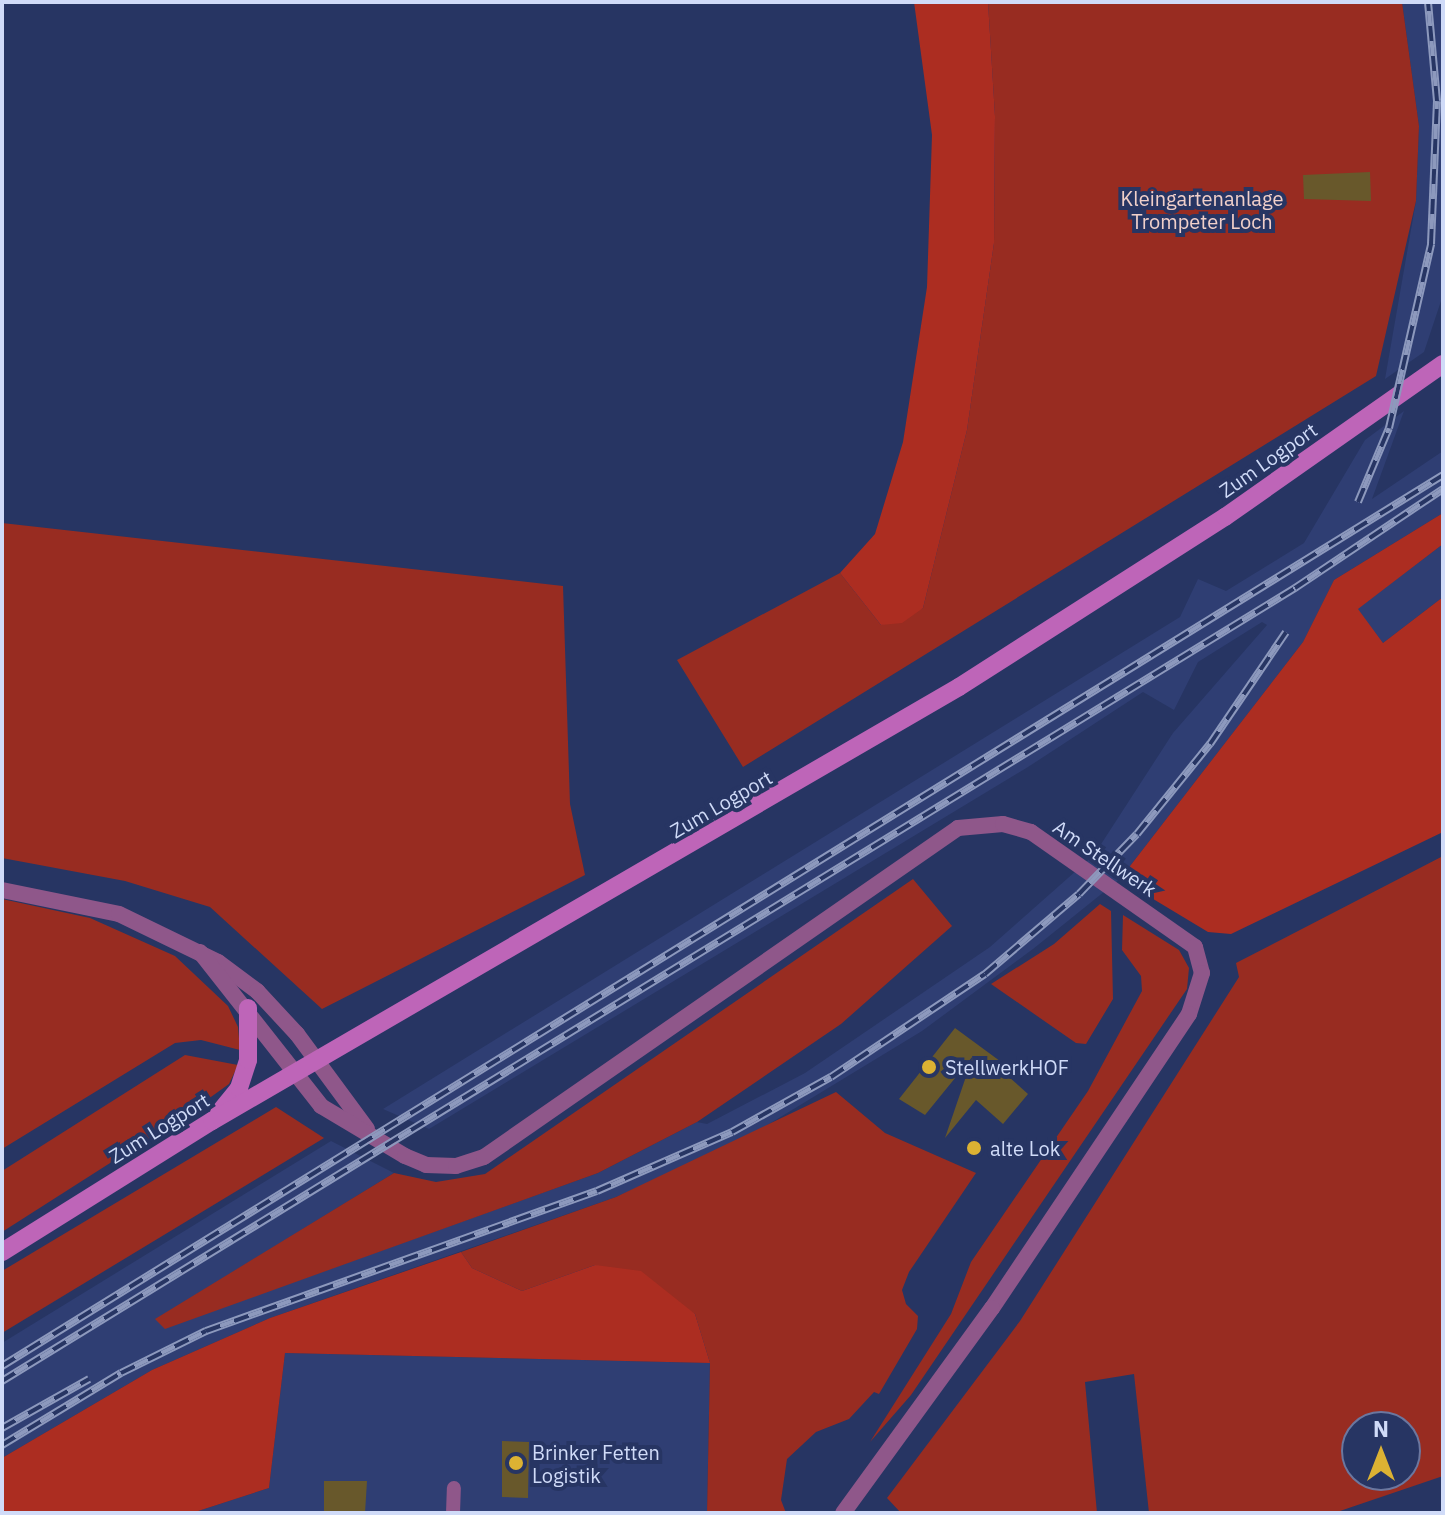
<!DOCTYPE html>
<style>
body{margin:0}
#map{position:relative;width:1445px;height:1515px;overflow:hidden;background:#273563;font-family:"IBM Plex Sans",sans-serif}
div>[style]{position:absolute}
.built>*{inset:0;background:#2f3e73}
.green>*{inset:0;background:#982c21}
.forest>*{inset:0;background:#ac2d21}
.building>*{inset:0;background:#68582b}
.minor>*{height:14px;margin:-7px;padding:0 7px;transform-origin:7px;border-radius:7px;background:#8f578a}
.tertiary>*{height:16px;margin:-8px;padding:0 8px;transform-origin:8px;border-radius:8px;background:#8f578a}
.secondary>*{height:18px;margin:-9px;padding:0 9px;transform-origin:9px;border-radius:9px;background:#be65b8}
.rail>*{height:8px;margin-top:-4px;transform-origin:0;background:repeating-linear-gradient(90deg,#273563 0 15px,#8d99bd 0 30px);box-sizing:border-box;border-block:2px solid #8d99bd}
.dots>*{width:22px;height:22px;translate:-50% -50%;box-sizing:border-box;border:4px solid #273563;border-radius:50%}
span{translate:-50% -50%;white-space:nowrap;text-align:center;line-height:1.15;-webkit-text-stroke:8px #273563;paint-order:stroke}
.park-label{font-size:20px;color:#f1d0ca}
.street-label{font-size:20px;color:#d0dbf8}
.poi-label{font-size:20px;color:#d0dbf8}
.left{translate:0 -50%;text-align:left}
.frame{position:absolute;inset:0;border:4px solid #d0dbf8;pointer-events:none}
.north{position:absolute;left:1341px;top:1411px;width:80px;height:80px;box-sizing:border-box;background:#273563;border:2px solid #6b779f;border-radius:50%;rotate:0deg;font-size:22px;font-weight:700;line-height:32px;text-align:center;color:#d0dbf8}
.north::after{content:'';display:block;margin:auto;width:28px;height:36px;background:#dcb233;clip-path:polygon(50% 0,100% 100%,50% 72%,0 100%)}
</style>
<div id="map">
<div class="built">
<div style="clip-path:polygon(1402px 2px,1443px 2px,1443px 295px,1424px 352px,1385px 379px,1416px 201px,1419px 126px)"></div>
<div style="clip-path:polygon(1404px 411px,1372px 499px,1443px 451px,1443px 513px,1334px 580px,1303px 642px,1120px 879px,1033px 949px,922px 1031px,741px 1141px,616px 1197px,270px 1318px,152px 1370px,2px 1458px,2px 1343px,331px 1141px,394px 1173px,156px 1319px,165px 1328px,598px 1173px,697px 1122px,707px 1124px,805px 1073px,990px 947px,1094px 855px,1173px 733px,1267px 625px,1262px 622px,1198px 662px,1174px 710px,1143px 692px,1028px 767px,429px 1129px,383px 1109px,1180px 617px,1198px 579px,1226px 591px,1304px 543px,1365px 440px)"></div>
<div style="clip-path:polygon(1443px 544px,1443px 597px,1383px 643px,1357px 609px)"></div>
<div style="clip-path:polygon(285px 1353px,710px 1363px,707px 1513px,192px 1513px,269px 1488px)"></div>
</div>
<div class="green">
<div style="clip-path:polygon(988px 2px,1402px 2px,1419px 126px,1416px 201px,1376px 376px,743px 767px,677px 660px,840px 573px,881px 625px,923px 608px,967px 430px,994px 243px,995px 116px)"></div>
<div style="clip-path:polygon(2px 523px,563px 586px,570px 804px,585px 875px,322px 1009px,210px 907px,125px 881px,2px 858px)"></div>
<div style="clip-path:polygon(evenodd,1443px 856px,1443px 1476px,1334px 1513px,1149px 1513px,1134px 1374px,1085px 1382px,1097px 1513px,901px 1513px,887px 1498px,1020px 1321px,1239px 977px,1236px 963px,1443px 856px,1357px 1427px,1405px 1427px,1405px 1475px,1357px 1475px,1357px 1427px)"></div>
<div style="clip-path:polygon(913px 879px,952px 926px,841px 1024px,697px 1122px,598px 1173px,165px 1329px,155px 1319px,394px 1173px,436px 1182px,485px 1174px)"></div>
<div style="clip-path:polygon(2px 899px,90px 918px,175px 956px,228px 1006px,238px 1027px,240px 1050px,201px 1040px,175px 1043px,2px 1149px)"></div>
<div style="clip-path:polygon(1100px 904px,1111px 911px,1113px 999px,1086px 1044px,1076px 1043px,991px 984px,1054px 944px)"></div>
<div style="clip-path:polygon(1123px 915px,1179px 950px,1189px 968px,1187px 989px,911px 1395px,870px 1442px,951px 1314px,971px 1262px,1088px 1091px,1142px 991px,1141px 976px,1122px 950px)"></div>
<div style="clip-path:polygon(185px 1055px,238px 1065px,229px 1084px,190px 1112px,2px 1232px,2px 1171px)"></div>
<div style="clip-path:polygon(836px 1092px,885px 1133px,976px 1173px,909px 1272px,902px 1290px,906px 1304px,918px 1316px,917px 1329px,879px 1394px,874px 1392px,849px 1419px,816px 1432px,787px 1459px,781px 1500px,786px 1513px,707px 1513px,710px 1363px,695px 1314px,595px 1265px,522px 1291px,472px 1268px,461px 1252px,616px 1197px)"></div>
<div style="clip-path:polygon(276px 1107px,324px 1138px,2px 1333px,2px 1271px)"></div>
</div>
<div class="forest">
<div style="clip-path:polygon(914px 2px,988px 2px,995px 116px,994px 243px,967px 430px,923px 608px,902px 623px,881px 625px,840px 573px,875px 534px,903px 442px,927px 287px,932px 135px)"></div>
<div style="clip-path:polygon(1443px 513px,1443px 544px,1358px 609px,1383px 643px,1443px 597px,1443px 832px,1231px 934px,1208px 932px,1120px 879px,1303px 642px,1334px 580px)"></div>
<div style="clip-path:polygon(461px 1252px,472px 1268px,522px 1291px,595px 1265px,641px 1271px,695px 1314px,710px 1363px,285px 1353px,269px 1488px,192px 1513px,2px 1513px,2px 1458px,152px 1370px,270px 1318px)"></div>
</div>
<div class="building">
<div style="clip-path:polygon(1370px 172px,1371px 201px,1304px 199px,1303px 175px)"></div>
<div style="clip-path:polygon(955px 1028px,1004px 1064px,1000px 1069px,1028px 1094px,1003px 1124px,976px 1100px,945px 1138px,973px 1056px,925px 1115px,899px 1099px)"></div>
<div style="clip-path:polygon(502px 1441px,529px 1442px,528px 1498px,502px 1497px)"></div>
<div style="clip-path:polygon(324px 1481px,367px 1481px,365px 1513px,324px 1513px)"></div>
</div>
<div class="minor">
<div style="left:453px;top:1513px;width:25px;rotate:-88deg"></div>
</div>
<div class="tertiary">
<div style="left:2px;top:890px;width:119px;rotate:11.6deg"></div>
<div style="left:119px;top:914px;width:110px;rotate:25.9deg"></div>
<div style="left:218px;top:962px;width:49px;rotate:36.6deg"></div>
<div style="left:257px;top:991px;width:59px;rotate:47.1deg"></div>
<div style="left:297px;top:1034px;width:118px;rotate:53.6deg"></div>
<div style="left:200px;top:952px;width:196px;rotate:51.8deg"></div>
<div style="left:321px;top:1106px;width:98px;rotate:30.8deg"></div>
<div style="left:405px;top:1156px;width:23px;rotate:23deg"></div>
<div style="left:426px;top:1165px;width:30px;rotate:2deg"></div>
<div style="left:456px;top:1166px;width:29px;rotate:-18deg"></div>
<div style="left:484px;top:1157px;width:577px;rotate:-34.76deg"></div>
<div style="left:958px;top:828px;width:45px;rotate:-5.1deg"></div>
<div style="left:1003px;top:824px;width:29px;rotate:16deg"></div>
<div style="left:1031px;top:832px;width:200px;rotate:35deg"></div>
<div style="left:1195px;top:947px;width:27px;rotate:75deg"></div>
<div style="left:1202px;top:973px;width:43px;rotate:107.6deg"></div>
<div style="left:1189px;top:1014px;width:354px;rotate:123.8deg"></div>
<div style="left:992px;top:1308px;width:253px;rotate:126deg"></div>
</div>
<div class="secondary">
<div style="left:219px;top:1113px;width:32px;rotate:-51deg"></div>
<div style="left:239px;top:1088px;width:29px;rotate:-72deg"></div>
<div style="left:248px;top:1060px;width:52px;rotate:-90deg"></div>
<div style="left:2px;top:1252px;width:248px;rotate:-32deg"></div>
<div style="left:212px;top:1121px;width:864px;rotate:-30.16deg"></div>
<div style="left:959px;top:687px;width:316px;rotate:-32.6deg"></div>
<div style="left:1225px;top:517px;width:266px;rotate:-35.1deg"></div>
</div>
<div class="rail">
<div style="left:1358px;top:502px;width:80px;rotate:-67.3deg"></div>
<div style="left:1389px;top:428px;width:189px;rotate:-77.1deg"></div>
<div style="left:1431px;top:244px;width:143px;rotate:-87.6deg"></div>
<div style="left:1437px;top:101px;width:99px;rotate:-95.2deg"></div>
<div style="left:2px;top:1366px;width:1694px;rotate:-31.73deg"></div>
<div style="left:2px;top:1381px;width:1517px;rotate:-31.52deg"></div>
<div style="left:1295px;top:588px;width:178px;rotate:-33.8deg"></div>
<div style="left:2px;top:1428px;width:100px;rotate:-29.4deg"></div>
<div style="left:2px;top:1445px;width:139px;rotate:-31.2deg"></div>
<div style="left:121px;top:1373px;width:95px;rotate:-26.3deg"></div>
<div style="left:206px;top:1331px;width:415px;rotate:-19.7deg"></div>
<div style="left:597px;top:1191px;width:147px;rotate:-23.6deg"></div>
<div style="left:732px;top:1132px;width:113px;rotate:-29.1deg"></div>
<div style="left:831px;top:1077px;width:185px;rotate:-33.8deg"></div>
<div style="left:985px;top:974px;width:123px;rotate:-40.4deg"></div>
<div style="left:1079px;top:894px;width:83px;rotate:-46deg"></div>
<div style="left:1137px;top:834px;width:116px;rotate:-51deg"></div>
<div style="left:1210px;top:744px;width:135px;rotate:-55.8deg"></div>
</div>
<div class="dots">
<div style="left:929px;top:1067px;background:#dcb233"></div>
<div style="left:974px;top:1148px;background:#dcb233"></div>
<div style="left:516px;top:1463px;background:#dcb233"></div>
</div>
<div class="park-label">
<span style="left:1202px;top:210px">Kleingartenanlage<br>Trompeter Loch</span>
</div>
<div class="street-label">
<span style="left:1268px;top:460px;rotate:-35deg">Zum Logport</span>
<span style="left:721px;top:804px;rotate:-30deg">Zum Logport</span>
<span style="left:1105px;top:858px;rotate:34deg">Am Stellwerk</span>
<span style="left:159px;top:1128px;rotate:-32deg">Zum Logport</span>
</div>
<div class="poi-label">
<span class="left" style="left:945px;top:1067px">StellwerkHOF</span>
<span class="left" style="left:990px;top:1148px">alte Lok</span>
<span class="left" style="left:532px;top:1464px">Brinker Fetten<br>Logistik</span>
</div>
<div class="frame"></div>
<div class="north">N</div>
</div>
